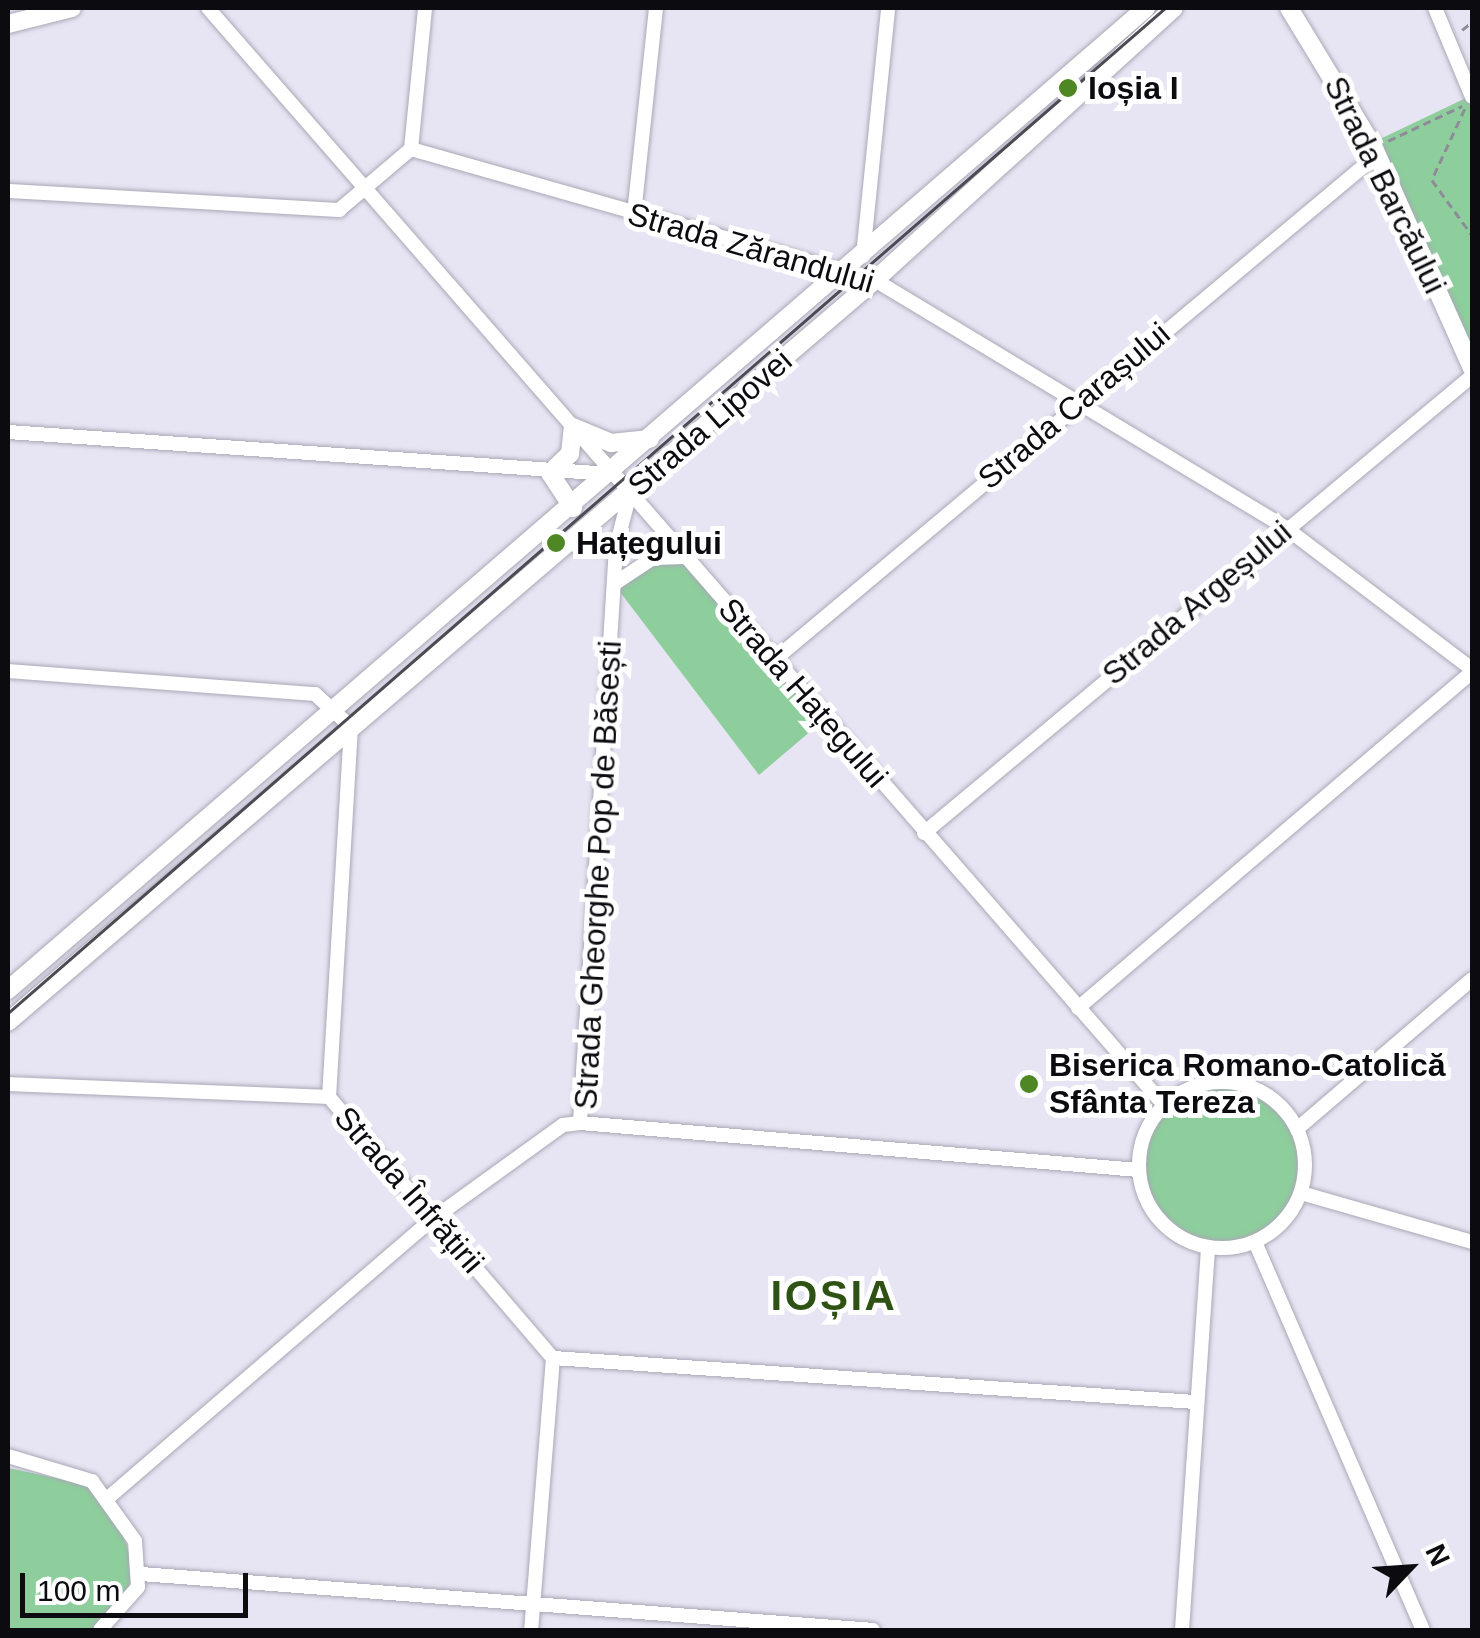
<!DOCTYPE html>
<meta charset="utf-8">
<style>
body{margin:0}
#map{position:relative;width:1480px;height:1638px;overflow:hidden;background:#e7e5f3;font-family:Arial,sans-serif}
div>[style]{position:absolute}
.green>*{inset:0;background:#8dce9c}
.round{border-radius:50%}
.path>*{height:2.5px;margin-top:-1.25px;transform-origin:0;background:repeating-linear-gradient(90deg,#8e8c97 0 8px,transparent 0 13px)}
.roads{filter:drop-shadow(0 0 2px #aaa8b6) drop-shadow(0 0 2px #aaa8b6)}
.minor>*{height:14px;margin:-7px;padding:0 7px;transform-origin:7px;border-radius:7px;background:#fff}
.minor>.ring{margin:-7px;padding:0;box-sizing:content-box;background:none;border:14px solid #fff;border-radius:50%}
.tertiary>*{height:18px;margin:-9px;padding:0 9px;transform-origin:9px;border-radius:9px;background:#fff}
.tram>*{height:2.5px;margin:-1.25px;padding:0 1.25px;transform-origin:1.25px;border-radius:1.25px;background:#4c4b53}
.dots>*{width:28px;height:28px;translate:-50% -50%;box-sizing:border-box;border:5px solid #fff;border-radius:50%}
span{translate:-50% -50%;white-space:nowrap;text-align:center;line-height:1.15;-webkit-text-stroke:10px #fff;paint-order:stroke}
.poi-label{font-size:32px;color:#0c0b10;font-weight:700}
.left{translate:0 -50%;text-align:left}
.street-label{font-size:32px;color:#0c0b10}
.district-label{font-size:42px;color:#2e5213;font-weight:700;letter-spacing:2.5px}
.frame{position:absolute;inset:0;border:10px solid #0c0b10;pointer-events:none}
.north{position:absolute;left:1360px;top:1518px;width:100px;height:100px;-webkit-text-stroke:8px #fff;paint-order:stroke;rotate:65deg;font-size:28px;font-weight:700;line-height:40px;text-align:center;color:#0c0b10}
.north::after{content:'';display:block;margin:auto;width:35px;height:45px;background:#0c0b10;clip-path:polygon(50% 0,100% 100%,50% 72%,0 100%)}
.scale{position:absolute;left:20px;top:1573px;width:228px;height:45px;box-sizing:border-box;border:5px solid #0c0b10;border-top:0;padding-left:12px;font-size:30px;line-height:35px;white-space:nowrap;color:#0c0b10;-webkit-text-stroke:8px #fff;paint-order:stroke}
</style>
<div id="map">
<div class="green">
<div style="clip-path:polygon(1468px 97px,1472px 107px,1472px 348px,1378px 140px)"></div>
<div style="clip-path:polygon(684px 557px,825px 719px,759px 775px,614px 584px,637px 565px)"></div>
<div class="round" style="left:1139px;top:1082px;width:166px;height:166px"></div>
<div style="clip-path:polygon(8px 1468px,85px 1484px,120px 1527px,137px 1575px,117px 1612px,92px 1630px,8px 1630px)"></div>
</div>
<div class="path">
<div style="left:1462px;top:30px;width:13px;rotate:-39deg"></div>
<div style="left:1465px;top:109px;width:78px;rotate:114.9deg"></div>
<div style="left:1432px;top:180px;width:68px;rotate:54deg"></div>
<div style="left:1388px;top:141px;width:82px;rotate:-25.3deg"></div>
</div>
<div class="roads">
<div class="minor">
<div style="left:208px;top:8px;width:1455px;rotate:48.93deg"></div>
<div style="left:1435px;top:8px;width:96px;rotate:67.4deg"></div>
<div style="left:411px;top:149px;width:142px;rotate:-84.3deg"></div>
<div style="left:8px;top:191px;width:332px;rotate:3.3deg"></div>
<div style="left:339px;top:210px;width:94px;rotate:-40.3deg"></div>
<div style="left:411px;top:149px;width:482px;rotate:15.8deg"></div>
<div style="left:875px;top:280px;width:480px;rotate:31.1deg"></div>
<div style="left:1286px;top:528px;width:233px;rotate:37.2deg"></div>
<div style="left:634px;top:214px;width:207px;rotate:-83.9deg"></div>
<div style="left:863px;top:256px;width:249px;rotate:-84.2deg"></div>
<div style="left:8px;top:432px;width:603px;rotate:3.99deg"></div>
<div style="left:630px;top:493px;width:56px;rotate:104.5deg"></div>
<div style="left:616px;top:547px;width:577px;rotate:93.58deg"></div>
<div style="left:580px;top:1123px;width:561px;rotate:4.81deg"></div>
<div style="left:614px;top:584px;width:47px;rotate:-33.7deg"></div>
<div style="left:653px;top:558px;width:31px;rotate:-2deg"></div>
<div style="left:774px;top:660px;width:787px;rotate:-39.95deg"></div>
<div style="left:8px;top:671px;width:308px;rotate:4.3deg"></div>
<div style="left:315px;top:694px;width:49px;rotate:42.5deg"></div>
<div style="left:351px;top:727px;width:371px;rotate:93.4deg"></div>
<div style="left:329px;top:1097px;width:344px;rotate:49.4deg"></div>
<div style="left:553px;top:1358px;width:273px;rotate:94.6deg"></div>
<div style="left:924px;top:833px;width:714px;rotate:-39.83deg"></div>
<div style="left:1078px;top:1008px;width:518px;rotate:-40.46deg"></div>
<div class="ring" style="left:1139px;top:1082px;width:152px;height:152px"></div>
<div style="left:8px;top:1084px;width:321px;rotate:2.3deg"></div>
<div style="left:1297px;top:1129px;width:230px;rotate:-40.6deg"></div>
<div style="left:1301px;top:1193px;width:178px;rotate:16deg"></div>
<div style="left:1255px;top:1242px;width:423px;rotate:66.6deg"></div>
<div style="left:553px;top:1358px;width:644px;rotate:3.92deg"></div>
<div style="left:8px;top:1456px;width:88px;rotate:16.6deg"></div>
<div style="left:92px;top:1481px;width:74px;rotate:54.4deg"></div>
<div style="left:135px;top:1541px;width:46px;rotate:86.3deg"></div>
<div style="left:138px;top:1587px;width:57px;rotate:131.5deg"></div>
<div style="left:108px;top:1498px;width:430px;rotate:-40.7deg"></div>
<div style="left:434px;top:1218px;width:159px;rotate:-35.8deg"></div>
<div style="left:563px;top:1125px;width:17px;rotate:-7deg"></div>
<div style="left:141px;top:1574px;width:734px;rotate:4.37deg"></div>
<div style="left:1182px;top:1630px;width:384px;rotate:-86.1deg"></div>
</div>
<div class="tertiary">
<div style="left:1289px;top:8px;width:162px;rotate:58.7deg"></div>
<div style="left:1373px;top:146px;width:243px;rotate:66deg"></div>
<div style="left:8px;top:24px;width:66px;rotate:-14deg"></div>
<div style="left:573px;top:508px;width:42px;rotate:-123.3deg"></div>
<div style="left:550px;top:473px;width:28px;rotate:-44deg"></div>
<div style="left:570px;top:454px;width:27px;rotate:-84deg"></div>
<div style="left:573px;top:427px;width:41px;rotate:22.8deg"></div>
<div style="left:611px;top:443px;width:39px;rotate:-6deg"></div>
<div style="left:569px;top:542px;width:47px;rotate:6.1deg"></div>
<div style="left:8px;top:990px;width:1503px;rotate:-40.79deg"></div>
<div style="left:8px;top:1022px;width:1141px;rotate:-40.56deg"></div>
<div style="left:875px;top:280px;width:404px;rotate:-42.3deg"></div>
</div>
</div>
<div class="tram">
<div style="left:8px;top:1013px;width:1533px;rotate:-40.98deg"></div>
</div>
<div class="dots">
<div style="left:1068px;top:88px;background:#4e8723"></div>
<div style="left:556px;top:543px;background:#4e8723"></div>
<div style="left:1029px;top:1084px;background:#4e8723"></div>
</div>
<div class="poi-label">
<span class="left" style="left:1088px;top:88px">Ioșia I</span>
<span class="left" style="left:576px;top:543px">Hațegului</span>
<span class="left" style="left:1049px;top:1084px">Biserica Romano-Catolică<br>Sfânta Tereza</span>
</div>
<div class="street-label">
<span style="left:1385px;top:185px;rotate:64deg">Strada Barcăului</span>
<span style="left:751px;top:248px;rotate:16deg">Strada Zărandului</span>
<span style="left:1074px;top:406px;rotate:-40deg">Strada Carașului</span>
<span style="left:710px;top:423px;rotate:-41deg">Strada Lipovei</span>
<span style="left:1197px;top:603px;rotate:-40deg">Strada Argeșului</span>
<span style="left:803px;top:693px;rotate:49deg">Strada Hațegului</span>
<span style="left:598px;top:875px;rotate:-87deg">Strada Gheorghe Pop de Băsești</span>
<span style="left:409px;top:1190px;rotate:49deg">Strada Înfrățirii</span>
</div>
<div class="district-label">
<span style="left:834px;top:1296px">IOȘIA</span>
</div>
<div class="frame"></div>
<div class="north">N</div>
<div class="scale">100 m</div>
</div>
